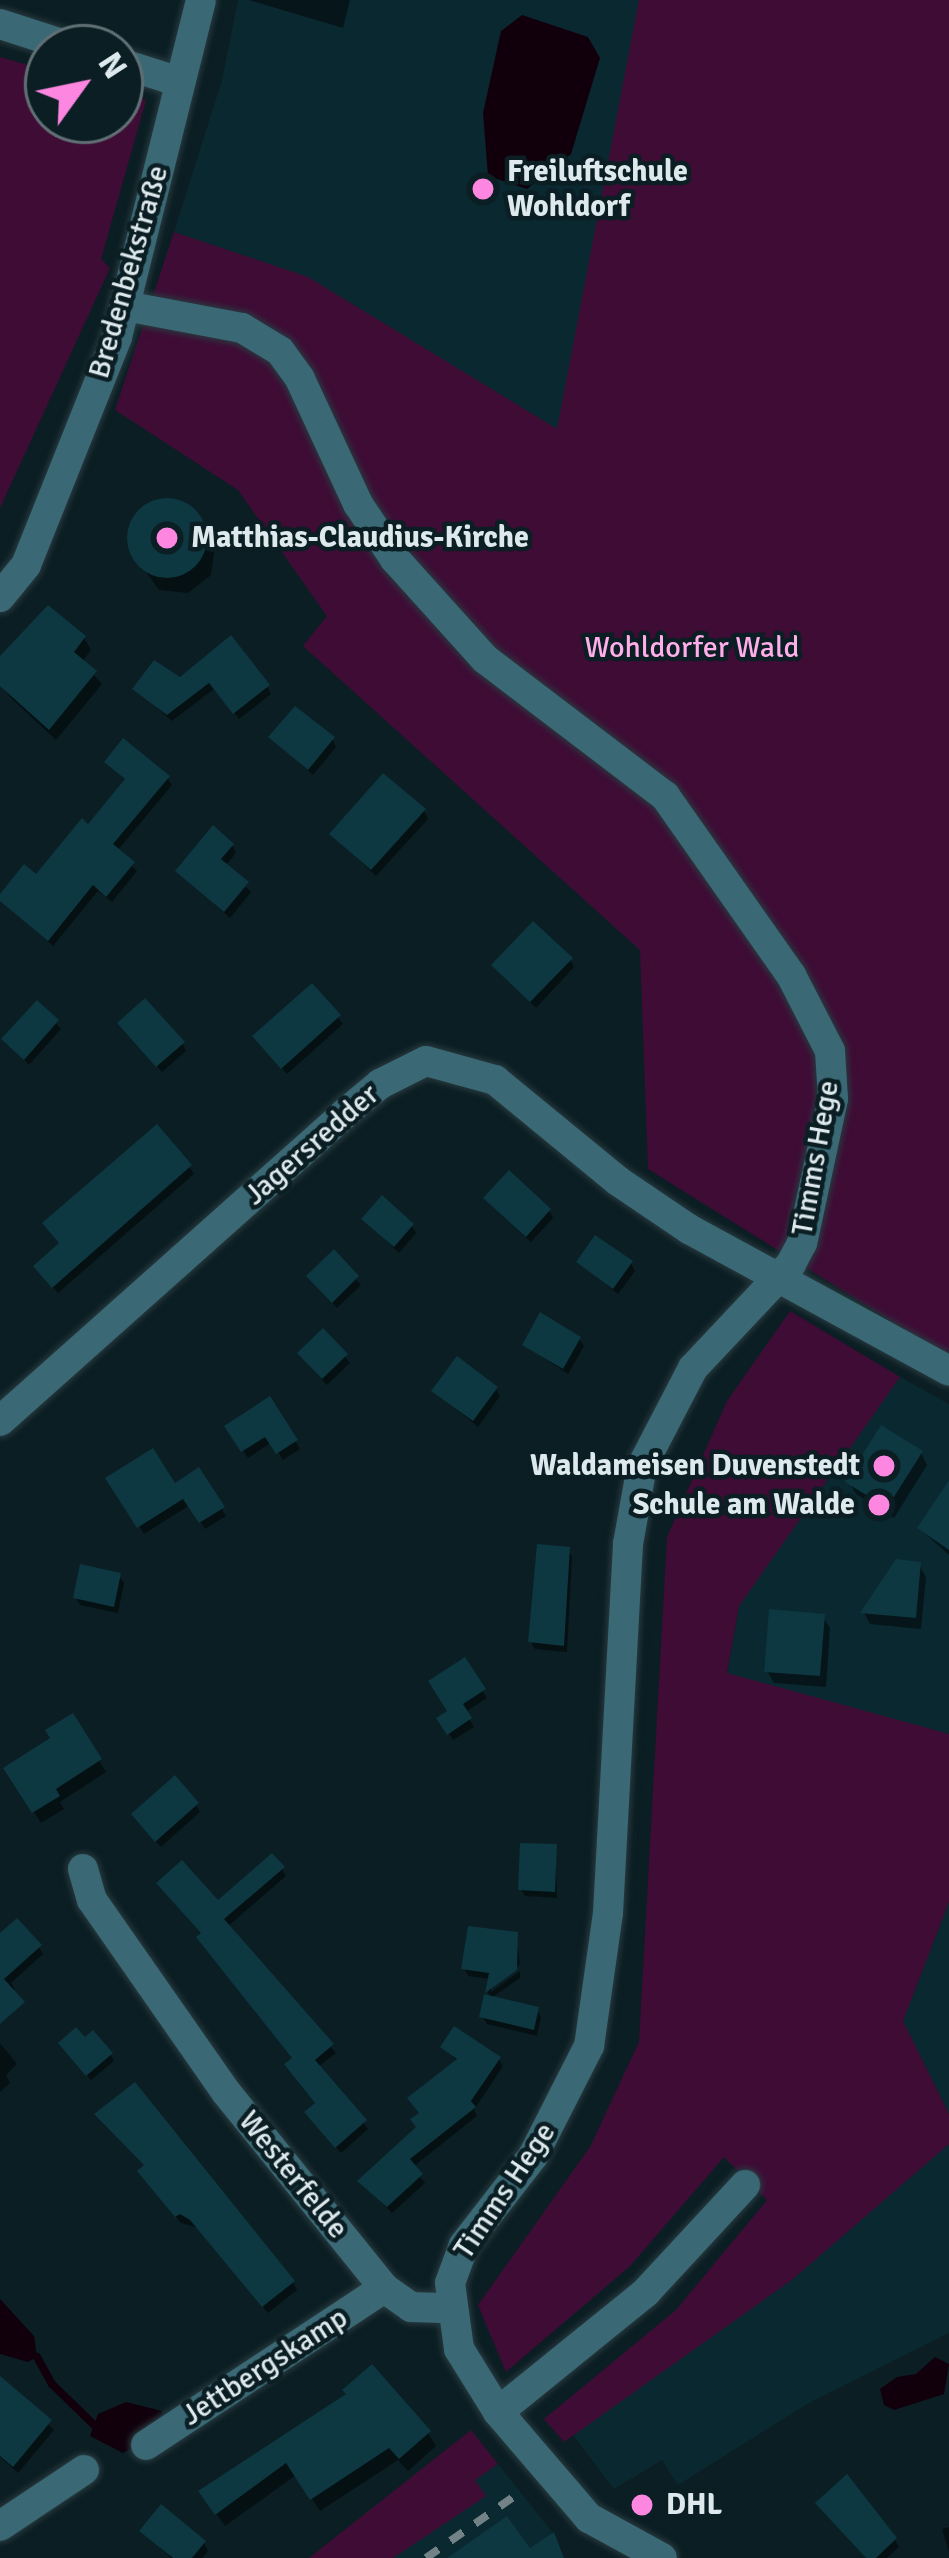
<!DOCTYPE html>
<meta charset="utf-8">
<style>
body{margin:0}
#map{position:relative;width:949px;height:2558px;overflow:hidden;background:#0b1e23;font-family:Signika,sans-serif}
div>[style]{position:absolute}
.built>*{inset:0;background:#0a282f}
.green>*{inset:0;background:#3f0c36}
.water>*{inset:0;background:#11000c}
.shadow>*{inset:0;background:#0007}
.stream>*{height:8px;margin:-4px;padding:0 4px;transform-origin:4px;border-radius:4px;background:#11000c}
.building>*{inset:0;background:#0d3741}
.round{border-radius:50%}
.roads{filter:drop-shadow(0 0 3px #283a3f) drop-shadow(0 0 3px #283a3f)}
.minor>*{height:30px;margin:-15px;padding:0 15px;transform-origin:15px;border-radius:15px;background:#3a6975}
.rail>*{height:8px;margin-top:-4px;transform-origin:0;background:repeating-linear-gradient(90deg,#728286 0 15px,transparent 0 30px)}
.dots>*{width:33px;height:33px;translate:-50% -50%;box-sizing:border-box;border:6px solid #0b1e23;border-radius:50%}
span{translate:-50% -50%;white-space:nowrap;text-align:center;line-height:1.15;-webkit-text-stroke:9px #0b1e23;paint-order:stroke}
.poi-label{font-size:30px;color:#dde9ed;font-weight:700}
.left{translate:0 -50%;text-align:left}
.right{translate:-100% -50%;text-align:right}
.street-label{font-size:30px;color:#dde9ed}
.park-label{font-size:30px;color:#ffaeea}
.north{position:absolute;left:24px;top:24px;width:120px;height:120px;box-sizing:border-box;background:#0b1e23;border:3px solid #5f6f74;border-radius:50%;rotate:57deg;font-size:33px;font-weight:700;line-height:48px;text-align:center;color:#dde9ed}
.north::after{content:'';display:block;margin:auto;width:42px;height:54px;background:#fd86e1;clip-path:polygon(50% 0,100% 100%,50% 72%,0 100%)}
</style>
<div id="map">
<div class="built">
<div style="clip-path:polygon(238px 0,652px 0,557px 429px,308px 277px,174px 232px,222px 80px)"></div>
<div style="clip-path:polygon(900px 1377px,949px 1404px,949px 1734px,727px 1674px,739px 1606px)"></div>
<div style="clip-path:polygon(949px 1902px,949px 2114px,903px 2021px)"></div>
<div style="clip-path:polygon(949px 2144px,949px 2333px,807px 2404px,678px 2485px,662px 2460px,614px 2489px,573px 2435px,793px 2279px)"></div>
<div style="clip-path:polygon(498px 2464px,553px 2533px,516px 2558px,393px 2558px,485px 2496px,475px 2480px)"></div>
</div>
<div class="green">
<div style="clip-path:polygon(639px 0,949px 0,949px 1357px,648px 1169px,640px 950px,303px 646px,327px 616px,238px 490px,115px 410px,174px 232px,308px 277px,557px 429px)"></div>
<div style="clip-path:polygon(0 57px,48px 71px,48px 120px,120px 120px,120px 92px,146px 100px,101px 259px,110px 268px,0 508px)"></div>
<div style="clip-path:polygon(790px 1311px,900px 1377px,739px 1606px,727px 1673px,949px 1734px,949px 1902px,903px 2021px,949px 2114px,949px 2144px,793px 2279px,564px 2442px,544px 2419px,676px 2310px,767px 2200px,724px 2157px,630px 2266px,506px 2372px,478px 2305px,590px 2147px,639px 2042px,667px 1537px,727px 1401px)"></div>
<div style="clip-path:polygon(471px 2430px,498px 2464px,475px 2480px,486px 2496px,393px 2558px,309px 2558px)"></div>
</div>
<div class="water">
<div style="clip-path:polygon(522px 15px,588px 37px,600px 58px,571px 154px,527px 189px,488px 176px,483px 113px,501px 31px)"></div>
<div style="clip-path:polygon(0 2299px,34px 2336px,37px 2357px,28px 2362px,0 2354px)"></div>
<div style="clip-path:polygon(935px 2357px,949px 2364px,944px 2394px,894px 2410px,884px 2405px,880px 2389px,897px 2377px,916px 2374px)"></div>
<div style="clip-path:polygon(126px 2402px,162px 2411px,160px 2434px,123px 2453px,90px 2436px,98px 2414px)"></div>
</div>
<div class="shadow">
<div style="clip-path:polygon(249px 0,350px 0,343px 28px)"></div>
<div style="clip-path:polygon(156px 501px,185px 504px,215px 545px,211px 575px,188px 593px,159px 590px,130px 549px,133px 519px)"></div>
<div style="clip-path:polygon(84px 638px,91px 650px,82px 662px,102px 684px,56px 740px,9px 696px,1px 683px,0 661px)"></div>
<div style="clip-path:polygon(180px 681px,267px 686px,271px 694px,239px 719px,215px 688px,172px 721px,136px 689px)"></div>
<div style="clip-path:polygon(271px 738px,332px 739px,336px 747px,313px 775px)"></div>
<div style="clip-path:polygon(107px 762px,167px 778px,172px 785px,117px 851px,137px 871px,112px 902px,98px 891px,53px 946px,0 899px,37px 878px,127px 782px)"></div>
<div style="clip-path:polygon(424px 811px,428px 819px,376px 876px,332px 835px)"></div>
<div style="clip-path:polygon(232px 845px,236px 853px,225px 866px,251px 892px,230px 918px,178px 871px)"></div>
<div style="clip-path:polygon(570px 960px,574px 967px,536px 1008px,495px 966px)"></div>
<div style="clip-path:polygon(312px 987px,343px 1024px,287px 1074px,260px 1044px)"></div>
<div style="clip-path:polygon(37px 1004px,61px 1029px,29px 1065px,5px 1039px)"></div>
<div style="clip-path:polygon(125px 1031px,182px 1043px,186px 1051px,162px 1072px)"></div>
<div style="clip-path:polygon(189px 1166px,194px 1174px,58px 1293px,41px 1274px,62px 1245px)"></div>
<div style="clip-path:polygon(491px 1205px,549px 1211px,553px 1218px,531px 1242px)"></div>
<div style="clip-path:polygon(365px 1219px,412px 1226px,416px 1233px,399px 1253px)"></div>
<div style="clip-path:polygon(334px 1254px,361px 1285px,337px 1308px,310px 1277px)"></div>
<div style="clip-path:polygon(580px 1262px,631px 1263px,635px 1271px,618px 1294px)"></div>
<div style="clip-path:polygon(323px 1332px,350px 1363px,327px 1385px,305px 1361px)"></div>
<div style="clip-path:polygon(579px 1339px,584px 1346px,568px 1374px,525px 1345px)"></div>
<div style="clip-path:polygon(496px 1389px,500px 1396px,478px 1427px,435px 1391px)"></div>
<div style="clip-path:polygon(270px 1401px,300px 1449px,283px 1460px,272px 1442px,248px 1458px,228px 1427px)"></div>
<div style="clip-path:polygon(921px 1453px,927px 1465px,894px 1518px,856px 1494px,849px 1482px)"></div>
<div style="clip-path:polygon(198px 1472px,226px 1516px,205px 1529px,190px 1505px,144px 1534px,109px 1479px,174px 1487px)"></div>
<div style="clip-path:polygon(949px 1486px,949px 1555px,920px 1529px)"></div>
<div style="clip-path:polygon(568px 1550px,572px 1557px,567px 1652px,535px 1649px,531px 1642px)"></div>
<div style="clip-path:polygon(919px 1565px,926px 1577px,921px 1629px,870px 1624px,864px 1613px)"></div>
<div style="clip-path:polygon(119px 1576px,124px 1583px,118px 1613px,80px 1605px,76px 1598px)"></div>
<div style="clip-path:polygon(823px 1617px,830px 1628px,826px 1687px,774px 1683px,767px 1671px)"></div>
<div style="clip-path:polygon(464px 1661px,487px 1698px,465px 1712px,474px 1727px,453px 1740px,440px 1719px,451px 1712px)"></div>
<div style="clip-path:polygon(72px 1717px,106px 1772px,60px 1802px,64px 1809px,41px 1823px,7px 1769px,53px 1740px)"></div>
<div style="clip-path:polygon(196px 1805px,200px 1812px,161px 1847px,139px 1821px)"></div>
<div style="clip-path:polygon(555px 1847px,557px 1898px,525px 1896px,521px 1889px)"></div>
<div style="clip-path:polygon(282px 1869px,286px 1876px,227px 1927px,336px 2053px,318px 2067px,368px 2129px,341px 2153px,312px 2120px,318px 2104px,295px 2059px,204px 1945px,218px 1904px)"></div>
<div style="clip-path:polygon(516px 1935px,520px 1964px,491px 1985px,491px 1992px,520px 1971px,520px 1978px,491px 1998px,488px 1993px,491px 1979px,468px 1976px,464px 1968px)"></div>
<div style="clip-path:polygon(0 1937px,39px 1947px,43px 1954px,11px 1983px,15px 1989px,2px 2000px)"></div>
<div style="clip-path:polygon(537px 2009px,541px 2017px,537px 2036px,487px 2024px,482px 2016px)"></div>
<div style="clip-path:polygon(0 2043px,17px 2064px,6px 2075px,10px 2083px,0 2092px)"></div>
<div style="clip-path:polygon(444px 2047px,498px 2059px,503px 2066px,474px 2110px,477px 2116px,413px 2167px,425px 2183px,392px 2213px,361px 2181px,419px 2128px,458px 2062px)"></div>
<div style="clip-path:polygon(65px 2050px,110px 2054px,114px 2061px,91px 2080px)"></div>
<div style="clip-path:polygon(145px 2179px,293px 2282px,297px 2290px,268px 2313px,198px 2228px,181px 2223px)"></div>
<div style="clip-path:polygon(5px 2384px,54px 2430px,18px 2473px,0 2457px,0 2390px)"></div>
<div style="clip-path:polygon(349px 2395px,428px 2433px,436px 2446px,408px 2471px,398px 2460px,320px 2511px,296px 2475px,225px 2526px,210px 2505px)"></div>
<div style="clip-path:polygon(949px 2527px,949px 2552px,942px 2529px)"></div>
<div style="clip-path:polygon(143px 2531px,204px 2543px,208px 2551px,202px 2558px,171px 2558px)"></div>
<div style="clip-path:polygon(895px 2540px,899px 2547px,887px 2558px,867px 2558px)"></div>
</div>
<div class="stream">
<div style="left:37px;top:2357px;width:31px;rotate:61deg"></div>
<div style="left:52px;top:2384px;width:59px;rotate:44.3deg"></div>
</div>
<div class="building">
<div class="round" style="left:127px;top:498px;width:80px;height:80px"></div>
<div style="clip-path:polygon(48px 605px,86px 636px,74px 652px,97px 671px,49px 730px,0 686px,0 656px)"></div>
<div style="clip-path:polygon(231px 635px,270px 685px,233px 714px,209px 683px,167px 715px,132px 689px,154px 660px,180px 677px)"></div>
<div style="clip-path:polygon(295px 706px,335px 737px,308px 770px,268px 737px)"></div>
<div style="clip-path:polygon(123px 738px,170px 776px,113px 844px,135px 862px,106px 897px,93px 885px,48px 941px,0 901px,0 894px,24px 864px,36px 874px,82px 818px,88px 824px,125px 779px,104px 762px)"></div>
<div style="clip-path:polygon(383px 773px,426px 809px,371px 870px,329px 834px)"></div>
<div style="clip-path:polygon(213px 825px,234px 844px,221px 859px,249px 882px,224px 912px,175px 871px)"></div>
<div style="clip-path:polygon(533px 921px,573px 958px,530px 1002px,491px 965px)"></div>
<div style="clip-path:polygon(312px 983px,341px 1015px,281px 1069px,252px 1036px)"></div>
<div style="clip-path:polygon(145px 998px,185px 1042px,156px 1067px,117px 1023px)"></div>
<div style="clip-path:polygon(37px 1000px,59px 1020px,24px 1060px,1px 1039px)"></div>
<div style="clip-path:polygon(157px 1124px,192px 1165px,52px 1288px,33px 1266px,59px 1243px,42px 1223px)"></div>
<div style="clip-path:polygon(509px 1170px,551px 1209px,526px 1237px,483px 1198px)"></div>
<div style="clip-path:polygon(382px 1195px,414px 1224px,394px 1247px,361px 1219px)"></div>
<div style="clip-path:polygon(595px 1235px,633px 1261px,613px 1289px,576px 1262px)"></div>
<div style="clip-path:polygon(334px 1249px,359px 1276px,332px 1303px,306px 1276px)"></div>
<div style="clip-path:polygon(540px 1312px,581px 1337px,563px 1369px,522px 1345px)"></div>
<div style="clip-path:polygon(323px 1328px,348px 1354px,322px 1379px,297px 1353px)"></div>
<div style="clip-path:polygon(457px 1356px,498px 1387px,473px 1421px,431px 1391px)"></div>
<div style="clip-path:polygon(270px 1396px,298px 1440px,276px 1454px,265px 1437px,241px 1452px,224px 1426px)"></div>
<div style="clip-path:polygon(881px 1425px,923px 1451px,887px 1508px,845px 1482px)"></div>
<div style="clip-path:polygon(153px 1448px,175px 1483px,199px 1467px,225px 1507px,199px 1523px,183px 1499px,137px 1528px,105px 1478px)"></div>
<div style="clip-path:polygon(949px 1480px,949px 1550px,917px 1528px)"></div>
<div style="clip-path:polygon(537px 1544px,570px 1547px,564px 1646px,528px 1642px)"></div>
<div style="clip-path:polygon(896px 1559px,921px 1562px,916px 1618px,860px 1613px)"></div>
<div style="clip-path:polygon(80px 1564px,121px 1573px,114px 1607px,73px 1598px)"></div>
<div style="clip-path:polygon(769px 1609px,825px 1614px,820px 1676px,764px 1672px)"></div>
<div style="clip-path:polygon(465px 1657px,486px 1689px,463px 1704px,472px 1718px,447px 1735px,436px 1718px,447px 1711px,428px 1681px)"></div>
<div style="clip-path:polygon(73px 1713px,102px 1759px,56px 1789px,60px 1796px,32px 1813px,3px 1768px,50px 1738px,45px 1730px)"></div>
<div style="clip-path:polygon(175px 1775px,199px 1803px,155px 1842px,131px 1814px)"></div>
<div style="clip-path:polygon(520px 1843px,557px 1844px,555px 1892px,518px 1890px)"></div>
<div style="clip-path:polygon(272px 1853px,285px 1867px,224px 1919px,334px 2044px,315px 2060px,367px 2120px,335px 2148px,304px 2112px,315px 2103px,284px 2064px,292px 2058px,196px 1937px,201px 1933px,156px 1883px,182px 1860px,218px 1900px)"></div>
<div style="clip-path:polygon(17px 1918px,42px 1945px,4px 1979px,25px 2002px,0 2024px,0 1933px)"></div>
<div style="clip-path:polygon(468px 1926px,518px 1932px,517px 1970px,485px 1993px,489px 1973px,461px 1969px)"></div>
<div style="clip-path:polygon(484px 1994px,539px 2007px,534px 2030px,479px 2017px)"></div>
<div style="clip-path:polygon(454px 2026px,501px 2057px,471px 2101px,476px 2107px,410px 2159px,423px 2174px,387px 2207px,357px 2181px,416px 2127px,410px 2119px,419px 2113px,407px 2098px,457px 2059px,440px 2047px)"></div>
<div style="clip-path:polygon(76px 2027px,85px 2037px,93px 2030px,113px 2053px,86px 2076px,58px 2043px)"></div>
<div style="clip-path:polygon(135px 2082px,295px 2281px,262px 2307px,190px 2220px,180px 2214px,175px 2217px,137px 2171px,144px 2165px,94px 2114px)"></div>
<div style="clip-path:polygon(372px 2364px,431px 2431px,399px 2459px,389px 2448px,310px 2500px,286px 2463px,215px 2515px,198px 2491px,346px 2394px,342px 2390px)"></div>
<div style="clip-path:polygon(0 2376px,52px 2420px,13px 2467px,0 2456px)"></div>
<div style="clip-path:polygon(847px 2474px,897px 2538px,876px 2558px,866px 2558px,815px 2503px)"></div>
<div style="clip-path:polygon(161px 2504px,206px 2541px,192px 2558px,173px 2558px,139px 2531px)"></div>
<div style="clip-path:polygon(507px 2516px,530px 2548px,554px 2532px,564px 2558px,447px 2558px)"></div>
</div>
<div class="roads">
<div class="minor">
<div style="left:0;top:24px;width:78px;rotate:18deg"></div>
<div style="left:120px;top:63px;width:63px;rotate:17.6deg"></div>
<div style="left:125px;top:306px;width:119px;rotate:10.6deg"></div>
<div style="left:242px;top:328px;width:44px;rotate:31.2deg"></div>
<div style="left:280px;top:351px;width:34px;rotate:54deg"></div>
<div style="left:300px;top:379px;width:138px;rotate:65.1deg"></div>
<div style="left:358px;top:504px;width:66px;rotate:56.1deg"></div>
<div style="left:395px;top:559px;width:135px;rotate:48deg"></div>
<div style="left:485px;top:659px;width:226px;rotate:37.3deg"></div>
<div style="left:665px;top:796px;width:219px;rotate:54.9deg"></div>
<div style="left:791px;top:975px;width:85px;rotate:62.8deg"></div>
<div style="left:830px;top:1051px;width:48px;rotate:86.4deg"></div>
<div style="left:833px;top:1099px;width:147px;rotate:102.1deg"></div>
<div style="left:802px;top:1243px;width:24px;rotate:118deg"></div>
<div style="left:791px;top:1264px;width:143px;rotate:133.3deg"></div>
<div style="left:693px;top:1368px;width:110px;rotate:117.5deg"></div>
<div style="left:642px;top:1466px;width:79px;rotate:100.2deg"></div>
<div style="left:628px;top:1544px;width:370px;rotate:93.1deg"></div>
<div style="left:608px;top:1913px;width:134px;rotate:98.1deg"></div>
<div style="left:589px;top:2046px;width:123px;rotate:117deg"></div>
<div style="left:533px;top:2156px;width:113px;rotate:127.8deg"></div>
<div style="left:464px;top:2245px;width:40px;rotate:110.2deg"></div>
<div style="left:450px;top:2283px;width:67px;rotate:82.2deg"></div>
<div style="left:459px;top:2349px;width:74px;rotate:58.2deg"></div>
<div style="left:498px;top:2412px;width:140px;rotate:49.4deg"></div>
<div style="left:589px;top:2518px;width:83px;rotate:28.7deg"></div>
<div style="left:0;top:597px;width:41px;rotate:-50.9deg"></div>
<div style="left:26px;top:565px;width:245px;rotate:-68.2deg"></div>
<div style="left:117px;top:337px;width:347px;rotate:-76deg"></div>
<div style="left:0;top:1421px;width:461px;rotate:-41.7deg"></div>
<div style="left:344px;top:1114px;width:47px;rotate:-39.8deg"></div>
<div style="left:380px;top:1084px;width:51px;rotate:-26.6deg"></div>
<div style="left:426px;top:1061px;width:72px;rotate:15.4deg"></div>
<div style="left:495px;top:1080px;width:159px;rotate:39.4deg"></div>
<div style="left:618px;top:1181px;width:86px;rotate:34.1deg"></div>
<div style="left:689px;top:1229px;width:296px;rotate:28.6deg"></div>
<div style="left:83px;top:1869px;width:32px;rotate:74deg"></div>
<div style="left:92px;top:1900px;width:234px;rotate:55.1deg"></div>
<div style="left:226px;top:2092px;width:252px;rotate:51.1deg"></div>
<div style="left:384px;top:2288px;width:33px;rotate:35deg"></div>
<div style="left:411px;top:2307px;width:38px;rotate:2deg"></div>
<div style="left:498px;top:2412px;width:191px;rotate:-39deg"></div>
<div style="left:646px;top:2292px;width:146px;rotate:-47.2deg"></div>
<div style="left:146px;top:2445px;width:285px;rotate:-33.4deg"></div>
<div style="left:0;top:2526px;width:101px;rotate:-33.7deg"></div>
</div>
</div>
<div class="rail">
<div style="left:426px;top:2558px;width:110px;rotate:-35deg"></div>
</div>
<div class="dots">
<div style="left:483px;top:189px;background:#fd86e1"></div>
<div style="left:167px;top:538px;background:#fd86e1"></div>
<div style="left:884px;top:1466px;background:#fd86e1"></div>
<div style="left:879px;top:1505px;background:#fd86e1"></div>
<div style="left:642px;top:2505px;background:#fd86e1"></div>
</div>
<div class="poi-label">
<span class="left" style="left:507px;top:189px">Freiluftschule<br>Wohldorf</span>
<span class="left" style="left:191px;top:538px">Matthias-Claudius-Kirche</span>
<span class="right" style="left:860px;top:1466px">Waldameisen Duvenstedt</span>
<span class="right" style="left:855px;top:1505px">Schule am Walde</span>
<span class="left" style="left:666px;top:2505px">DHL</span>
</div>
<div class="street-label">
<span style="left:129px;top:272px;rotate:-74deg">Bredenbekstraße</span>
<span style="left:312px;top:1145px;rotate:-41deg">Jagersredder</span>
<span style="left:816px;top:1158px;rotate:-80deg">Timms Hege</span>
<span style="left:293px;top:2175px;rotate:51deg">Westerfelde</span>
<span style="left:505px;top:2191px;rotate:-56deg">Timms Hege</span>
<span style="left:265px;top:2367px;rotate:-33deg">Jettbergskamp</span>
</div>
<div class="park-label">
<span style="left:692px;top:648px">Wohldorfer Wald</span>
</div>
<div class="north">N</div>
</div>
